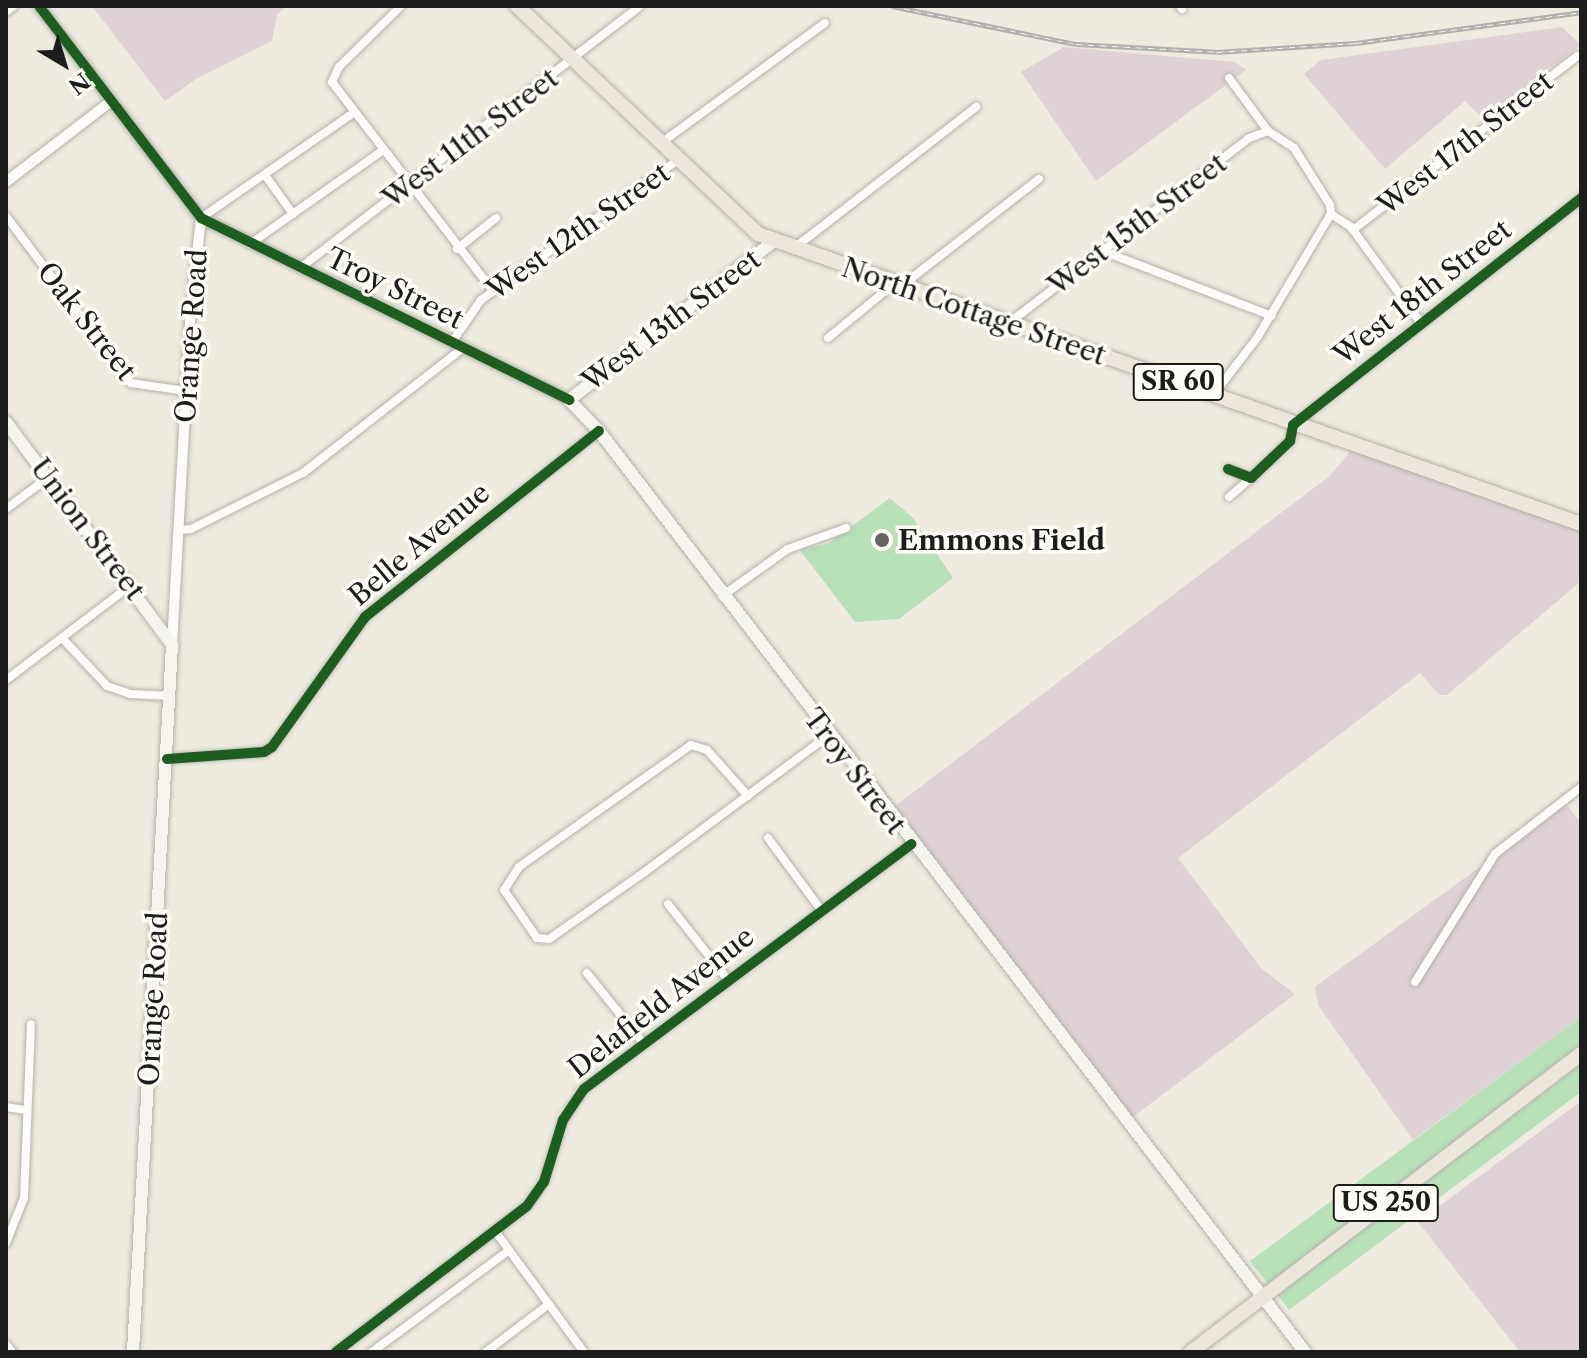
<!DOCTYPE html>
<style>
body{margin:0}
#map{position:relative;width:1587px;height:1358px;overflow:hidden;background:#efebe0;font-family:"Libre Caslon Text",serif}
div>[style]{position:absolute}
.industrial>*{inset:0;background:#ded2d6}
.green>*{inset:0;background:#b8e1b8}
.roads{filter:drop-shadow(0 0 2px #b4b2ab) drop-shadow(0 0 2px #b4b2ab)}
.minor>*{height:8px;margin:-4px;padding:0 4px;transform-origin:4px;border-radius:4px;background:#fdfcfa}
.tertiary>*{height:10px;margin:-5px;padding:0 5px;transform-origin:5px;border-radius:5px;background:#fdfcfa}
.secondary>*{height:12px;margin:-6px;padding:0 6px;transform-origin:6px;border-radius:6px;background:#f6f4ef}
.primary>*{height:14px;margin:-7px;padding:0 7px;transform-origin:7px;border-radius:7px;background:#ede6dd}
.trunk>*{height:14px;margin:-7px;padding:0 7px;transform-origin:7px;border-radius:7px;background:#ede6dd}
.rail>*{height:5px;margin-top:-2.5px;transform-origin:0;background:repeating-linear-gradient(90deg,#fdfcf7 0 6px,#afafad 0 12px);box-sizing:border-box;border-block:2px solid #afafad}
.cycleway>*{height:10px;margin:-5px;padding:0 5px;transform-origin:5px;border-radius:5px;background:#1b5e20}
.dots>*{width:22px;height:22px;translate:-50% -50%;box-sizing:border-box;border:4px solid #fdfcf7;border-radius:50%}
span{translate:-50% -50%;white-space:nowrap;text-align:center;line-height:1.15;-webkit-text-stroke:7px #fdfcf7;paint-order:stroke}
.shield-label span{padding:2px 6px;background:#fdfcf7;border:2px solid;border-radius:6px;-webkit-text-stroke-width:0}
.shield-label{font-size:26px;color:#1c1c1c;font-weight:700}
.street-label{font-size:28px;color:#1c1c1c}
.poi-label{font-size:28px;color:#1c1c1c;font-weight:700}
.left{translate:0 -50%;text-align:left}
.frame{position:absolute;inset:0;border:8px solid #1c1c1c;pointer-events:none}
.north{position:absolute;left:24px;top:24px;width:80px;height:80px;-webkit-text-stroke:6px #fdfcf7;paint-order:stroke;rotate:142deg;font-size:22px;font-weight:700;line-height:32px;text-align:center;color:#1c1c1c}
.north::after{content:'';display:block;margin:auto;width:28px;height:36px;background:#1c1c1c;clip-path:polygon(50% 0,100% 100%,50% 72%,0 100%)}
</style>
<div id="map">
<div class="industrial">
<div style="clip-path:polygon(92px 6px,287px 6px,277px 15px,272px 41px,196px 79px,165px 101px)"></div>
<div style="clip-path:polygon(1562px 27px,1581px 45px,1483px 118px,1465px 101px,1385px 169px,1304px 74px,1321px 60px)"></div>
<div style="clip-path:polygon(1064px 47px,1235px 62px,1246px 70px,1096px 181px,1021px 72px)"></div>
<div style="clip-path:polygon(1352px 449px,1581px 531px,1581px 581px,1447px 695px,1439px 695px,1420px 673px,1178px 858px,1261px 968px,1295px 994px,1129px 1120px,890px 810px,1331px 475px)"></div>
<div style="clip-path:polygon(1566px 804px,1581px 823px,1581px 1017px,1413px 1140px,1318px 1005px,1315px 987px)"></div>
<div style="clip-path:polygon(1581px 1101px,1581px 1352px,1520px 1352px,1418px 1222px)"></div>
</div>
<div class="green">
<div style="clip-path:polygon(890px 498px,913px 518px,953px 578px,899px 619px,855px 622px,799px 549px,828px 544px)"></div>
<div style="clip-path:polygon(1581px 1017px,1581px 1044px,1269px 1285px,1250px 1261px)"></div>
<div style="clip-path:polygon(1581px 1064px,1581px 1092px,1289px 1310px,1277px 1294px)"></div>
</div>
<div class="roads">
<div class="minor">
<div style="left:401px;top:6px;width:87px;rotate:135.5deg"></div>
<div style="left:339px;top:67px;width:17px;rotate:115deg"></div>
<div style="left:332px;top:82px;width:264px;rotate:52.4deg"></div>
<div style="left:1180px;top:6px;width:4px;rotate:56deg"></div>
<div style="left:6px;top:12px;width:10px;rotate:-37deg"></div>
<div style="left:1229px;top:78px;width:66px;rotate:53.7deg"></div>
<div style="left:1268px;top:131px;width:31px;rotate:33deg"></div>
<div style="left:1294px;top:148px;width:67px;rotate:57.7deg"></div>
<div style="left:1330px;top:205px;width:9px;rotate:84deg"></div>
<div style="left:661px;top:143px;width:203px;rotate:-36.2deg"></div>
<div style="left:265px;top:175px;width:48px;rotate:54.3deg"></div>
<div style="left:1331px;top:214px;width:24px;rotate:33deg"></div>
<div style="left:1351px;top:227px;width:117px;rotate:54deg"></div>
<div style="left:6px;top:216px;width:209px;rotate:53.2deg"></div>
<div style="left:131px;top:383px;width:56px;rotate:8.3deg"></div>
<div style="left:201px;top:218px;width:185px;rotate:-34.6deg"></div>
<div style="left:1353px;top:230px;width:284px;rotate:-37.8deg"></div>
<div style="left:250px;top:244px;width:161px;rotate:-35.2deg"></div>
<div style="left:457px;top:249px;width:50px;rotate:-38.5deg"></div>
<div style="left:793px;top:249px;width:232px;rotate:-37.8deg"></div>
<div style="left:1100px;top:250px;width:184px;rotate:21deg"></div>
<div style="left:300px;top:268px;width:429px;rotate:-37.6deg"></div>
<div style="left:904px;top:284px;width:171px;rotate:-37.9deg"></div>
<div style="left:1009px;top:323px;width:303px;rotate:-37.6deg"></div>
<div style="left:1249px;top:138px;width:20px;rotate:-20deg"></div>
<div style="left:828px;top:338px;width:87px;rotate:-39.4deg"></div>
<div style="left:452px;top:342px;width:51px;rotate:-55.4deg"></div>
<div style="left:481px;top:300px;width:242px;rotate:-35.4deg"></div>
<div style="left:1214px;top:394px;width:71px;rotate:-52.5deg"></div>
<div style="left:1257px;top:338px;width:144px;rotate:-59.2deg"></div>
<div style="left:1228px;top:469px;width:25px;rotate:21deg"></div>
<div style="left:1251px;top:478px;width:54px;rotate:-43.5deg"></div>
<div style="left:1290px;top:441px;width:16px;rotate:-79deg"></div>
<div style="left:1293px;top:425px;width:367px;rotate:-38.2deg"></div>
<div style="left:1229px;top:497px;width:29px;rotate:-41deg"></div>
<div style="left:6px;top:509px;width:54px;rotate:-36.7deg"></div>
<div style="left:179px;top:530px;width:12px;rotate:-5deg"></div>
<div style="left:191px;top:529px;width:125px;rotate:-26.6deg"></div>
<div style="left:303px;top:473px;width:204px;rotate:-38deg"></div>
<div style="left:722px;top:596px;width:81px;rotate:-35.5deg"></div>
<div style="left:788px;top:549px;width:62px;rotate:-19.9deg"></div>
<div style="left:62px;top:638px;width:66px;rotate:46.8deg"></div>
<div style="left:107px;top:686px;width:24px;rotate:19deg"></div>
<div style="left:130px;top:694px;width:40px;rotate:2.9deg"></div>
<div style="left:6px;top:680px;width:157px;rotate:-37.2deg"></div>
<div style="left:167px;top:759px;width:97px;rotate:-4.1deg"></div>
<div style="left:264px;top:752px;width:9px;rotate:-32deg"></div>
<div style="left:272px;top:747px;width:160px;rotate:-54.4deg"></div>
<div style="left:365px;top:617px;width:299px;rotate:-38.5deg"></div>
<div style="left:748px;top:796px;width:62px;rotate:-131.7deg"></div>
<div style="left:707px;top:750px;width:17px;rotate:-163deg"></div>
<div style="left:691px;top:745px;width:211px;rotate:144.7deg"></div>
<div style="left:519px;top:867px;width:27px;rotate:123deg"></div>
<div style="left:504px;top:890px;width:58px;rotate:55.5deg"></div>
<div style="left:537px;top:938px;width:12px;rotate:5deg"></div>
<div style="left:549px;top:939px;width:118px;rotate:-35deg"></div>
<div style="left:646px;top:871px;width:227px;rotate:-36.6deg"></div>
<div style="left:768px;top:838px;width:89px;rotate:53.6deg"></div>
<div style="left:668px;top:904px;width:97px;rotate:51.7deg"></div>
<div style="left:587px;top:973px;width:90px;rotate:51.3deg"></div>
<div style="left:1415px;top:982px;width:151px;rotate:-58deg"></div>
<div style="left:1495px;top:854px;width:109px;rotate:-37.9deg"></div>
<div style="left:6px;top:1107px;width:20px;rotate:9deg"></div>
<div style="left:495px;top:1231px;width:150px;rotate:53.7deg"></div>
<div style="left:6px;top:1243px;width:48px;rotate:-68.2deg"></div>
<div style="left:24px;top:1198px;width:174px;rotate:-87.7deg"></div>
<div style="left:6px;top:1344px;width:10px;rotate:53deg"></div>
<div style="left:336px;top:1352px;width:240px;rotate:-37.4deg"></div>
<div style="left:527px;top:1206px;width:29px;rotate:-55deg"></div>
<div style="left:544px;top:1182px;width:65px;rotate:-73deg"></div>
<div style="left:563px;top:1120px;width:37px;rotate:-56deg"></div>
<div style="left:584px;top:1089px;width:409px;rotate:-36.8deg"></div>
<div style="left:372px;top:1352px;width:169px;rotate:-36.6deg"></div>
<div style="left:486px;top:1352px;width:79px;rotate:-37.3deg"></div>
</div>
<div class="tertiary">
<div style="left:39px;top:6px;width:267px;rotate:52.6deg"></div>
<div style="left:201px;top:218px;width:411px;rotate:26.3deg"></div>
<div style="left:6px;top:182px;width:133px;rotate:-37.6deg"></div>
<div style="left:172px;top:645px;width:327px;rotate:-86.8deg"></div>
<div style="left:190px;top:318px;width:101px;rotate:-83.7deg"></div>
</div>
<div class="secondary">
<div style="left:774px;top:241px;width:259px;rotate:142.2deg"></div>
<div style="left:569px;top:400px;width:43px;rotate:45.9deg"></div>
<div style="left:599px;top:431px;width:1160px;rotate:52.53deg"></div>
<div style="left:6px;top:422px;width:278px;rotate:53.3deg"></div>
<div style="left:172px;top:645px;width:708px;rotate:93.16deg"></div>
</div>
<div class="primary">
<div style="left:517px;top:6px;width:332px;rotate:43.4deg"></div>
<div style="left:758px;top:234px;width:873px;rotate:19.41deg"></div>
</div>
<div class="trunk">
<div style="left:1191px;top:1352px;width:491px;rotate:-37.4deg"></div>
</div>
</div>
<div class="rail">
<div style="left:892px;top:6px;width:188px;rotate:11.7deg"></div>
<div style="left:1076px;top:44px;width:141px;rotate:3.2deg"></div>
<div style="left:1217px;top:52px;width:139px;rotate:-3.7deg"></div>
<div style="left:1356px;top:43px;width:227px;rotate:-7.8deg"></div>
</div>
<div class="cycleway">
<div style="left:39px;top:6px;width:267px;rotate:52.6deg"></div>
<div style="left:201px;top:218px;width:411px;rotate:26.3deg"></div>
<div style="left:1228px;top:469px;width:25px;rotate:21deg"></div>
<div style="left:1251px;top:478px;width:54px;rotate:-43.5deg"></div>
<div style="left:1290px;top:441px;width:16px;rotate:-79deg"></div>
<div style="left:1293px;top:425px;width:367px;rotate:-38.2deg"></div>
<div style="left:167px;top:759px;width:97px;rotate:-4.1deg"></div>
<div style="left:264px;top:752px;width:9px;rotate:-32deg"></div>
<div style="left:272px;top:747px;width:160px;rotate:-54.4deg"></div>
<div style="left:365px;top:617px;width:299px;rotate:-38.5deg"></div>
<div style="left:336px;top:1352px;width:240px;rotate:-37.4deg"></div>
<div style="left:527px;top:1206px;width:29px;rotate:-55deg"></div>
<div style="left:544px;top:1182px;width:65px;rotate:-73deg"></div>
<div style="left:563px;top:1120px;width:37px;rotate:-56deg"></div>
<div style="left:584px;top:1089px;width:409px;rotate:-36.8deg"></div>
</div>
<div class="dots">
<div style="left:882px;top:540px;background:#666461"></div>
</div>
<div class="shield-label">
<span style="left:1178px;top:382px">SR 60</span>
<span style="left:1386px;top:1203px">US 250</span>
</div>
<div class="street-label">
<span style="left:470px;top:138px;rotate:-37deg">West 11th Street</span>
<span style="left:1465px;top:143px;rotate:-38deg">West 17th Street</span>
<span style="left:1137px;top:224px;rotate:-37deg">West 15th Street</span>
<span style="left:578px;top:231px;rotate:-35deg">West 12th Street</span>
<span style="left:395px;top:288px;rotate:26deg">Troy Street</span>
<span style="left:1422px;top:292px;rotate:-38deg">West 18th Street</span>
<span style="left:974px;top:311px;rotate:19deg">North Cottage Street</span>
<span style="left:671px;top:320px;rotate:-37deg">West 13th Street</span>
<span style="left:87px;top:321px;rotate:52deg">Oak Street</span>
<span style="left:191px;top:336px;rotate:-86deg">Orange Road</span>
<span style="left:88px;top:529px;rotate:53deg">Union Street</span>
<span style="left:419px;top:544px;rotate:-40deg">Belle Avenue</span>
<span style="left:855px;top:771px;rotate:53deg">Troy Street</span>
<span style="left:153px;top:999px;rotate:-87deg">Orange Road</span>
<span style="left:661px;top:1002px;rotate:-38deg">Delafield Avenue</span>
</div>
<div class="poi-label">
<span class="left" style="left:898px;top:540px">Emmons Field</span>
</div>
<div class="frame"></div>
<div class="north">N</div>
</div>
